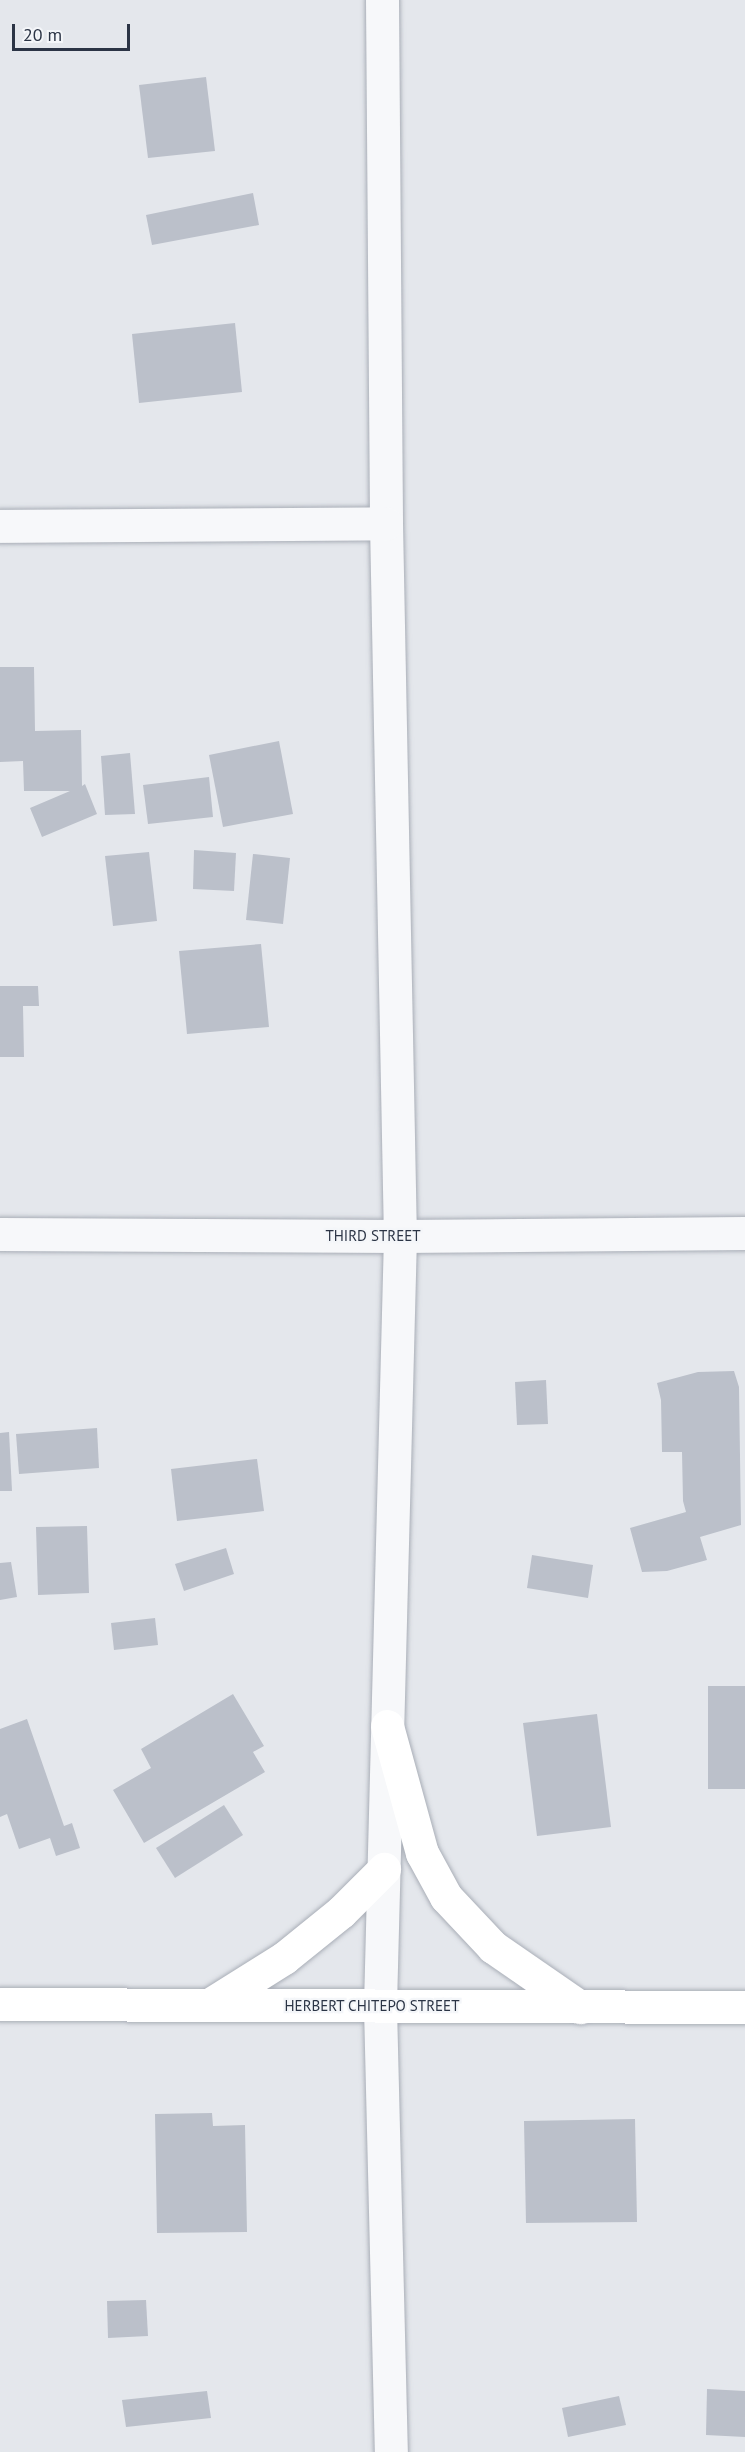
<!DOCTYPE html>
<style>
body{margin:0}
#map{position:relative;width:745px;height:2452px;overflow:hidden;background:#e4e7ec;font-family:"PT Sans",sans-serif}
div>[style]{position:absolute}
.building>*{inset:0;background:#bbc0ca}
.roads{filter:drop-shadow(0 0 2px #a9aeb7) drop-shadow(0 0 2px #a9aeb7)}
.minor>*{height:33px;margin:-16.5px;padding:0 16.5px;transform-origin:16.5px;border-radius:16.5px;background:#f7f8fa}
.secondary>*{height:33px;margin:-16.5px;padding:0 16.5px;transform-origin:16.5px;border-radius:16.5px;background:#fff}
span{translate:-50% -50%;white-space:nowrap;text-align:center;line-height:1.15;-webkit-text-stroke:4.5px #f4f6f9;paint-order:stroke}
.street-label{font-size:15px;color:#2b3445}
.scale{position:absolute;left:12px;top:24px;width:118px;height:27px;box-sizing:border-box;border:3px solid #2b3445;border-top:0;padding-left:8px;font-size:18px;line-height:21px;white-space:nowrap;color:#2b3445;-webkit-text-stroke:4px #f4f6f9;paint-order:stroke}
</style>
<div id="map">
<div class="building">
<div style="clip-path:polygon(206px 77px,215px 151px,148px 158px,139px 85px)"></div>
<div style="clip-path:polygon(253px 193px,259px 225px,152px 245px,146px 215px)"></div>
<div style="clip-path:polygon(235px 323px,242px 392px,139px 403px,132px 334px)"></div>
<div style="clip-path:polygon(0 667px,34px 667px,35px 731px,81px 730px,82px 786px,85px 784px,97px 814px,42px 837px,30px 808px,70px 791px,24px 791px,23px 761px,0 762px)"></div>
<div style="clip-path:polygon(279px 741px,293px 814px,223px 827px,209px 755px)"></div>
<div style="clip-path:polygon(130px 753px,135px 814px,105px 815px,101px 756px)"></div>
<div style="clip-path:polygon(209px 777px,213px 817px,148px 824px,143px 785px)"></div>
<div style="clip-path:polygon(194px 850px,236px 853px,234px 891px,193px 889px)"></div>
<div style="clip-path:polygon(149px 852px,157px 921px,113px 926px,105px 856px)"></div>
<div style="clip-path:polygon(253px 854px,290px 858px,283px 924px,246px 920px)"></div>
<div style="clip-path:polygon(261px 944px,269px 1027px,187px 1034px,179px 951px)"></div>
<div style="clip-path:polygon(0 986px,38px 986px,39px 1006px,23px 1006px,24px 1057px,0 1057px)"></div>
<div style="clip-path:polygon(734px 1371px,739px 1387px,741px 1525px,700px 1537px,707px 1560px,667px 1571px,642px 1572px,630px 1528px,686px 1512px,683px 1501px,682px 1452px,662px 1452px,661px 1400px,657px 1383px,698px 1372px)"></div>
<div style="clip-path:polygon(546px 1380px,548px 1424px,517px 1425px,515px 1382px)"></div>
<div style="clip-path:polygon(97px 1428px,99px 1468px,19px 1474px,16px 1434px)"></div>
<div style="clip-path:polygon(9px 1432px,12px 1491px,0 1491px,0 1433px)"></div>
<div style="clip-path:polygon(257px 1459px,264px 1511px,177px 1521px,171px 1469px)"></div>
<div style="clip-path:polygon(87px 1526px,89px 1593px,38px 1595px,36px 1527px)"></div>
<div style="clip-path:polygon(226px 1548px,234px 1574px,184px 1591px,175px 1564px)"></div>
<div style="clip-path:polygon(532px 1555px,593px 1565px,588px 1598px,527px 1588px)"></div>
<div style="clip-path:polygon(11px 1562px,17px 1597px,0 1600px,0 1563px)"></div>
<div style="clip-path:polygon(155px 1618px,158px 1645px,114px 1650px,111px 1623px)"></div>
<div style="clip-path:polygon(708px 1686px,745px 1686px,745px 1789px,708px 1789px)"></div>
<div style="clip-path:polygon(233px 1694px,264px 1746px,253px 1752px,265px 1772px,144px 1843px,113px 1790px,151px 1768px,141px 1749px)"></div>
<div style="clip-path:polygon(597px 1714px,611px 1827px,537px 1836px,523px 1723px)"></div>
<div style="clip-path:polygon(27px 1719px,64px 1826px,72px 1823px,80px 1848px,56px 1856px,50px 1838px,19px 1849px,7px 1814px,0 1817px,0 1729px)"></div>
<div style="clip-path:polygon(224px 1805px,243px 1835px,175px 1878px,156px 1848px)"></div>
<div style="clip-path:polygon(212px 2113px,213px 2126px,245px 2125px,247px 2232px,157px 2233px,155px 2114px)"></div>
<div style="clip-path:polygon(635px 2119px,637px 2222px,526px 2223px,524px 2121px)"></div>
<div style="clip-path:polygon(146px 2300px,148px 2336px,108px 2338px,107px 2301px)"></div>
<div style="clip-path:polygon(707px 2389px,745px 2391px,745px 2437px,706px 2435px)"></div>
<div style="clip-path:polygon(207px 2391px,211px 2418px,126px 2427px,122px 2400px)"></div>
<div style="clip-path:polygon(619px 2396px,626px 2425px,568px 2437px,562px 2408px)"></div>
</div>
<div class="roads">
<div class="minor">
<div style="left:382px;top:0;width:523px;rotate:89.56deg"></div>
<div style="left:386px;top:523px;width:713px;rotate:88.88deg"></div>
<div style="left:400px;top:1236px;width:771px;rotate:91.49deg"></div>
<div style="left:380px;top:2007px;width:445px;rotate:88.6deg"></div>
<div style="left:0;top:526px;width:386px;rotate:-0.4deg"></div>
<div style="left:0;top:1234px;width:400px;rotate:0.3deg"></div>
<div style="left:400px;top:1236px;width:345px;rotate:-0.5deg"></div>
</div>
<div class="secondary">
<div style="left:387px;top:1726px;width:132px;rotate:74.6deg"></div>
<div style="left:422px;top:1853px;width:50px;rotate:61.4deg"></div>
<div style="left:446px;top:1897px;width:69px;rotate:46.8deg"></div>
<div style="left:493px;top:1947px;width:106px;rotate:34.6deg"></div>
<div style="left:0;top:2004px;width:745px;rotate:0.23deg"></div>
<div style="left:209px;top:2005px;width:89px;rotate:-32.1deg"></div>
<div style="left:284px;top:1958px;width:73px;rotate:-38.9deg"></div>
<div style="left:341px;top:1912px;width:61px;rotate:-45deg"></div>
</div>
</div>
<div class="street-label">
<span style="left:373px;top:1236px">THIRD STREET</span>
<span style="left:372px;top:2006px">HERBERT CHITEPO STREET</span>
</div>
<div class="scale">20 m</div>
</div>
